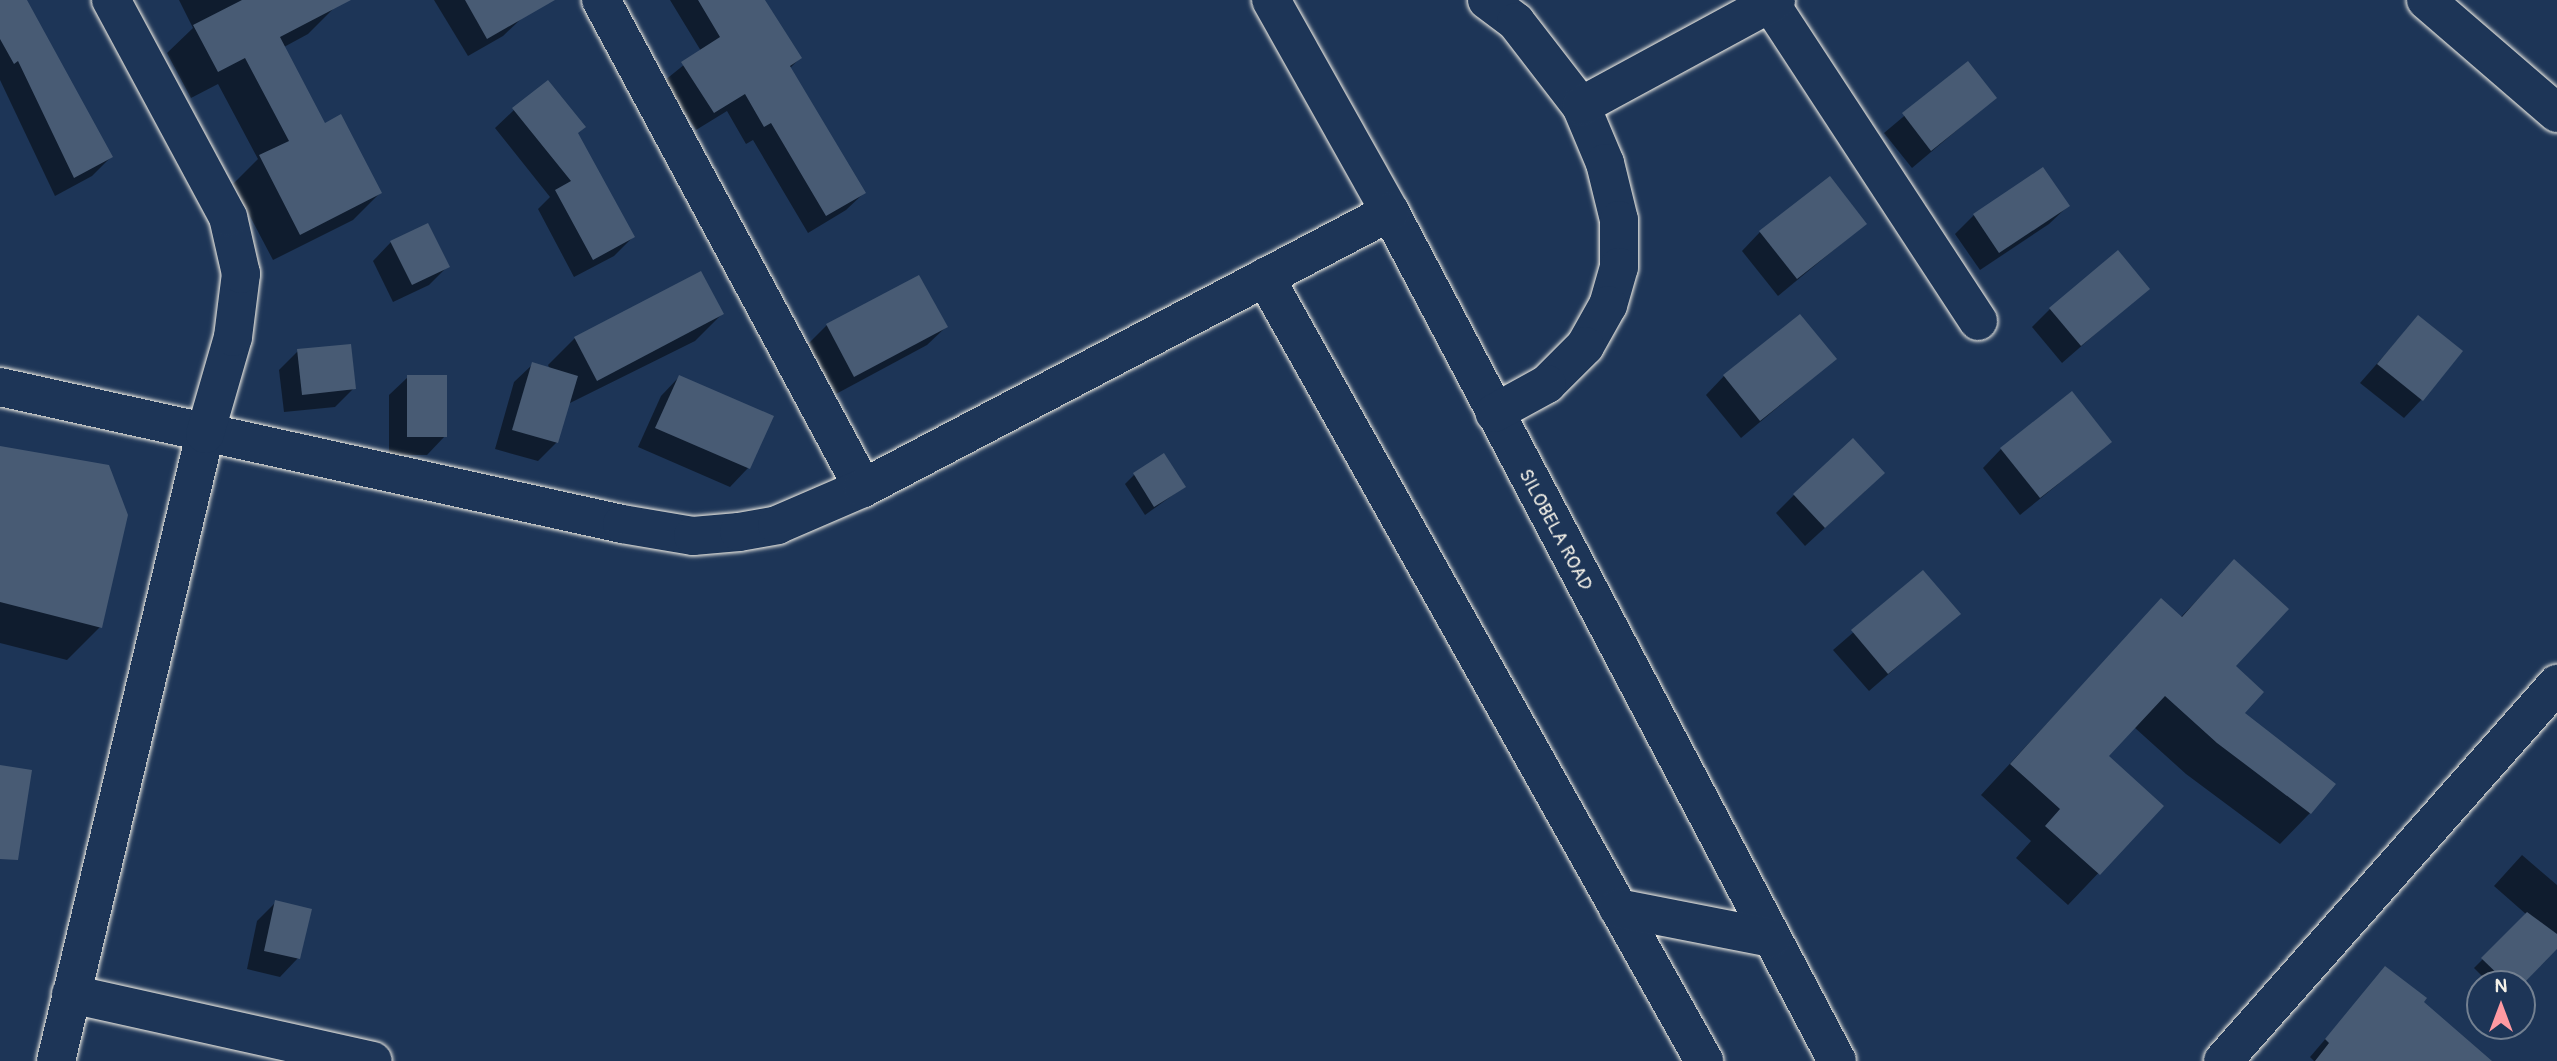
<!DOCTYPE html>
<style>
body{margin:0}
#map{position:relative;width:2557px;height:1061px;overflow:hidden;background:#1d3557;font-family:Pangolin,sans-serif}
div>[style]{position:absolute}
.shadow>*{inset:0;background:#0007}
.building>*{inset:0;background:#485b74}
.roads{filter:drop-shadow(0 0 2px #f4f1e8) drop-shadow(0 0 2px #f4f1e8)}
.minor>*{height:38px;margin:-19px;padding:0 19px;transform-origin:19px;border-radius:19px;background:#1d3557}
span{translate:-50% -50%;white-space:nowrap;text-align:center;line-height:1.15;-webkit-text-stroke:5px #1d3557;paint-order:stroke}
.street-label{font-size:19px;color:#f4f1e8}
.north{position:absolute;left:2466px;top:970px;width:70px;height:70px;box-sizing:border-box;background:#1d3557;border:2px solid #738091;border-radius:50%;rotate:0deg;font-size:19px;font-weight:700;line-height:28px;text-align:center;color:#f4f1e8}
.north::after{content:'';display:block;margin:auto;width:24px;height:32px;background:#ff9aa2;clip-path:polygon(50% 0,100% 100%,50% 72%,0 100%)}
</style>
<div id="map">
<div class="shadow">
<div style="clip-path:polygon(0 0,24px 0,111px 157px,92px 176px,55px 196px,0 80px)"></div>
<div style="clip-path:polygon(179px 0,331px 0,335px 7px,308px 34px,284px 47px,324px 125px,380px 193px,353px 220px,273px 260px,233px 184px,258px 159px,218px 84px,191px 98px,167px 53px,193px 28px)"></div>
<div style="clip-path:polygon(434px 0,511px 0,522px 18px,503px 36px,468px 56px)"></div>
<div style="clip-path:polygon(670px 0,764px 0,800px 58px,789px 69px,864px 193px,846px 210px,808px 233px,753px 140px,746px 144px,727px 111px,696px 130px,664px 81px,701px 51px)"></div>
<div style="clip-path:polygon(1967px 63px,1995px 98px,1912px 168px,1884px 133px)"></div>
<div style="clip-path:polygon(514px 110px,576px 134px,633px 237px,614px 256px,574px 277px,538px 209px,550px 197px,495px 128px)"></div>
<div style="clip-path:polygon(2043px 169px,2068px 206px,2049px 224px,1980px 270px,1955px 234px,1974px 215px)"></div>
<div style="clip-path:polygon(1865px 224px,1778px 296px,1742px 251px,1760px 232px)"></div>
<div style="clip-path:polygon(391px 242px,447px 267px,429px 285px,393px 302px,373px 261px)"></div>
<div style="clip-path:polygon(2148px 288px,2062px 363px,2032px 327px,2050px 309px)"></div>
<div style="clip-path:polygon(722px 314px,695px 341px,568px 404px,557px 442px,538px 461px,495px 449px,514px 382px,533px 364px,550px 369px,548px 365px,575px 338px)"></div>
<div style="clip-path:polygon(2418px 317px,2422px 399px,2404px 418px,2360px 383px)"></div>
<div style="clip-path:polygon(827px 325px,946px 327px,927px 345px,836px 394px,808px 344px)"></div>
<div style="clip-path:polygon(298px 351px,354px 388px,335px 407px,284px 412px,279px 370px)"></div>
<div style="clip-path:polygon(1835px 359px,1741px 438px,1706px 395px,1724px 376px)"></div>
<div style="clip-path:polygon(408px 377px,445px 436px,427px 455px,389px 455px,389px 395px)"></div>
<div style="clip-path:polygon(679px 377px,771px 417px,748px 468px,730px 487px,638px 447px,661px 396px)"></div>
<div style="clip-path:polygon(2110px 442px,2020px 515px,1983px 468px,2001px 449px)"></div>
<div style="clip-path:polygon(0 447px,100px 627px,67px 660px,0 643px)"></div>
<div style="clip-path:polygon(1134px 475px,1184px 487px,1145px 515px,1125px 484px)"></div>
<div style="clip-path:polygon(1865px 491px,1805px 546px,1776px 513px,1794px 495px)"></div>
<div style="clip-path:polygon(2234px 562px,2234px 667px,2242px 713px,2310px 813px,2280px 844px,2186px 774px,2134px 727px,2107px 756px,2162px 806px,2068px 905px,2016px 858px,2031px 841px,1981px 795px,2161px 600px,2180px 618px)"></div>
<div style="clip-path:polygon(1923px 572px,1958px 614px,1869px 691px,1833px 650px)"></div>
<div style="clip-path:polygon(2522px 855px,2557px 885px,2557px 947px,2522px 984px,2490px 984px,2474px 968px,2527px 915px,2494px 886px)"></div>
<div style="clip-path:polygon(276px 902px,298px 958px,280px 977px,247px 969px,257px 921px)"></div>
<div style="clip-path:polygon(2386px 968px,2422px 1002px,2458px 1061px,2314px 1061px,2310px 1057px)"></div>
</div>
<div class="building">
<div style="clip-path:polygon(0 0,27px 0,113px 157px,74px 178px,18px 61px,14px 64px,0 39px)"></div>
<div style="clip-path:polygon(242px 0,351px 0,280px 37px,325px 123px,341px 114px,382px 193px,300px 235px,259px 155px,289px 141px,245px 58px,218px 72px,193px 25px)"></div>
<div style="clip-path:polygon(465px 0,555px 0,487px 39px)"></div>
<div style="clip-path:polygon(698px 0,765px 0,802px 58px,790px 66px,866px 193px,826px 216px,771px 123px,764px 127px,745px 94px,714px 113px,681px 62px,720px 37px)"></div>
<div style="clip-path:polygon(1968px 61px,1997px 98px,1931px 151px,1902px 113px)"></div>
<div style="clip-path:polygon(548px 80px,586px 127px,578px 133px,635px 237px,593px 260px,555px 190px,571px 181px,512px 108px)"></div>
<div style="clip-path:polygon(2043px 167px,2070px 206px,1999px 253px,1973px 214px)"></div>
<div style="clip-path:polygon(1830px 176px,1867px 224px,1797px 279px,1759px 231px)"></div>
<div style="clip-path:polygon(428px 223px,450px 267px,412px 285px,390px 241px)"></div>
<div style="clip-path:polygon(2118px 250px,2150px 289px,2081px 346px,2049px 308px)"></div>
<div style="clip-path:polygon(701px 271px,724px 314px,597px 381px,574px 337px)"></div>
<div style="clip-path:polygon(919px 275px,948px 327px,854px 377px,826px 324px)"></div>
<div style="clip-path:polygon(1800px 314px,1837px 359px,1760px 421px,1723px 375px)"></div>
<div style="clip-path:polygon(2418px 315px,2463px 351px,2423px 401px,2377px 364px)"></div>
<div style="clip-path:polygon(351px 344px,356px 389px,302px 395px,297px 349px)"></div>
<div style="clip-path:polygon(532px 362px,578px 376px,558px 443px,512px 430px)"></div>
<div style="clip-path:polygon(407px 375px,447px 375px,447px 437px,407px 437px)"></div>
<div style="clip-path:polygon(679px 375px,774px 416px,750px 469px,655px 428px)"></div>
<div style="clip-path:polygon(2072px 391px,2112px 442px,2040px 498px,2000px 448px)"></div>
<div style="clip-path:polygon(1853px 438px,1885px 473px,1825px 528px,1793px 494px)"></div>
<div style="clip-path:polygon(0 446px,109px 465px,128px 515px,102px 628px,0 602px)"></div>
<div style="clip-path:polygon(1164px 453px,1186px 487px,1154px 507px,1133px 473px)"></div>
<div style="clip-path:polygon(2234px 559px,2289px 609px,2236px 666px,2264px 692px,2245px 713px,2336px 784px,2311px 814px,2217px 743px,2165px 696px,2109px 756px,2164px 806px,2100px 875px,2045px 826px,2060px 809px,2010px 764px,2161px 598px,2182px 617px)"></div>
<div style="clip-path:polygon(1923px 570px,1961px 614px,1888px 674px,1851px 630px)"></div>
<div style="clip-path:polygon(0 765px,32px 770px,18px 860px,0 859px)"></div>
<div style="clip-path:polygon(275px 900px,312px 909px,300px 959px,264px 951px)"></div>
<div style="clip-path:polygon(2527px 912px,2557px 934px,2557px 949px,2522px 985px,2508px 984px,2481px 958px)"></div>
<div style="clip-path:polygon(2385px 966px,2427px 998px,2424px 1002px,2492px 1061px,2315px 1061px,2329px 1043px,2325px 1039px)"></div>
</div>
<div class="roads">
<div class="minor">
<div style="left:601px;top:0;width:554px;rotate:61.77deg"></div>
<div style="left:1271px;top:0;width:243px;rotate:60.7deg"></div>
<div style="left:1390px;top:212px;width:959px;rotate:62.23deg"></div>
<div style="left:1487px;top:0;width:36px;rotate:37deg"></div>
<div style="left:1516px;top:22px;width:106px;rotate:52.3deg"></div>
<div style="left:1581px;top:106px;width:62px;rotate:67.2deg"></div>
<div style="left:1605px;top:163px;width:59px;rotate:76.2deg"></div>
<div style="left:1619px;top:220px;width:47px;rotate:90deg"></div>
<div style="left:1619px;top:267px;width:40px;rotate:106deg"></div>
<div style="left:1608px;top:305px;width:47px;rotate:119.3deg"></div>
<div style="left:1585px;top:346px;width:54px;rotate:135deg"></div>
<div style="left:1547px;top:384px;width:60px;rotate:151.3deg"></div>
<div style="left:2426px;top:0;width:173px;rotate:40.8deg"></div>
<div style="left:1770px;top:3px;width:380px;rotate:56.8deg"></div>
<div style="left:1581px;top:106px;width:222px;rotate:-28.5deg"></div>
<div style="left:1265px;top:277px;width:899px;rotate:60.75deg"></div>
<div style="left:0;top:387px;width:637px;rotate:12.42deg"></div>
<div style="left:622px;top:524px;width:72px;rotate:9.6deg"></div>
<div style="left:693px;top:536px;width:46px;rotate:-5deg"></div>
<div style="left:739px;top:532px;width:39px;rotate:-10deg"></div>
<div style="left:777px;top:525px;width:94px;rotate:-23.3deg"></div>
<div style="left:863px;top:488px;width:595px;rotate:-27.64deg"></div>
<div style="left:1618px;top:908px;width:156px;rotate:11.1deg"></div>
<div style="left:71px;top:994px;width:309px;rotate:12.5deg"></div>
<div style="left:56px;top:1061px;width:644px;rotate:-76.63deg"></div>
<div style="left:205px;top:434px;width:101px;rotate:-73.9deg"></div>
<div style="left:233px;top:337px;width:64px;rotate:-82.8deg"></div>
<div style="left:241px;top:274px;width:58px;rotate:-102.8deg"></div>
<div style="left:228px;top:217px;width:247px;rotate:-118.3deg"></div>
<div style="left:2223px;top:1061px;width:504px;rotate:-48.46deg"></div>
</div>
</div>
<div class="street-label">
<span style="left:1555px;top:530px;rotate:62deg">SILOBELA ROAD</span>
</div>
<div class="north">N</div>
</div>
